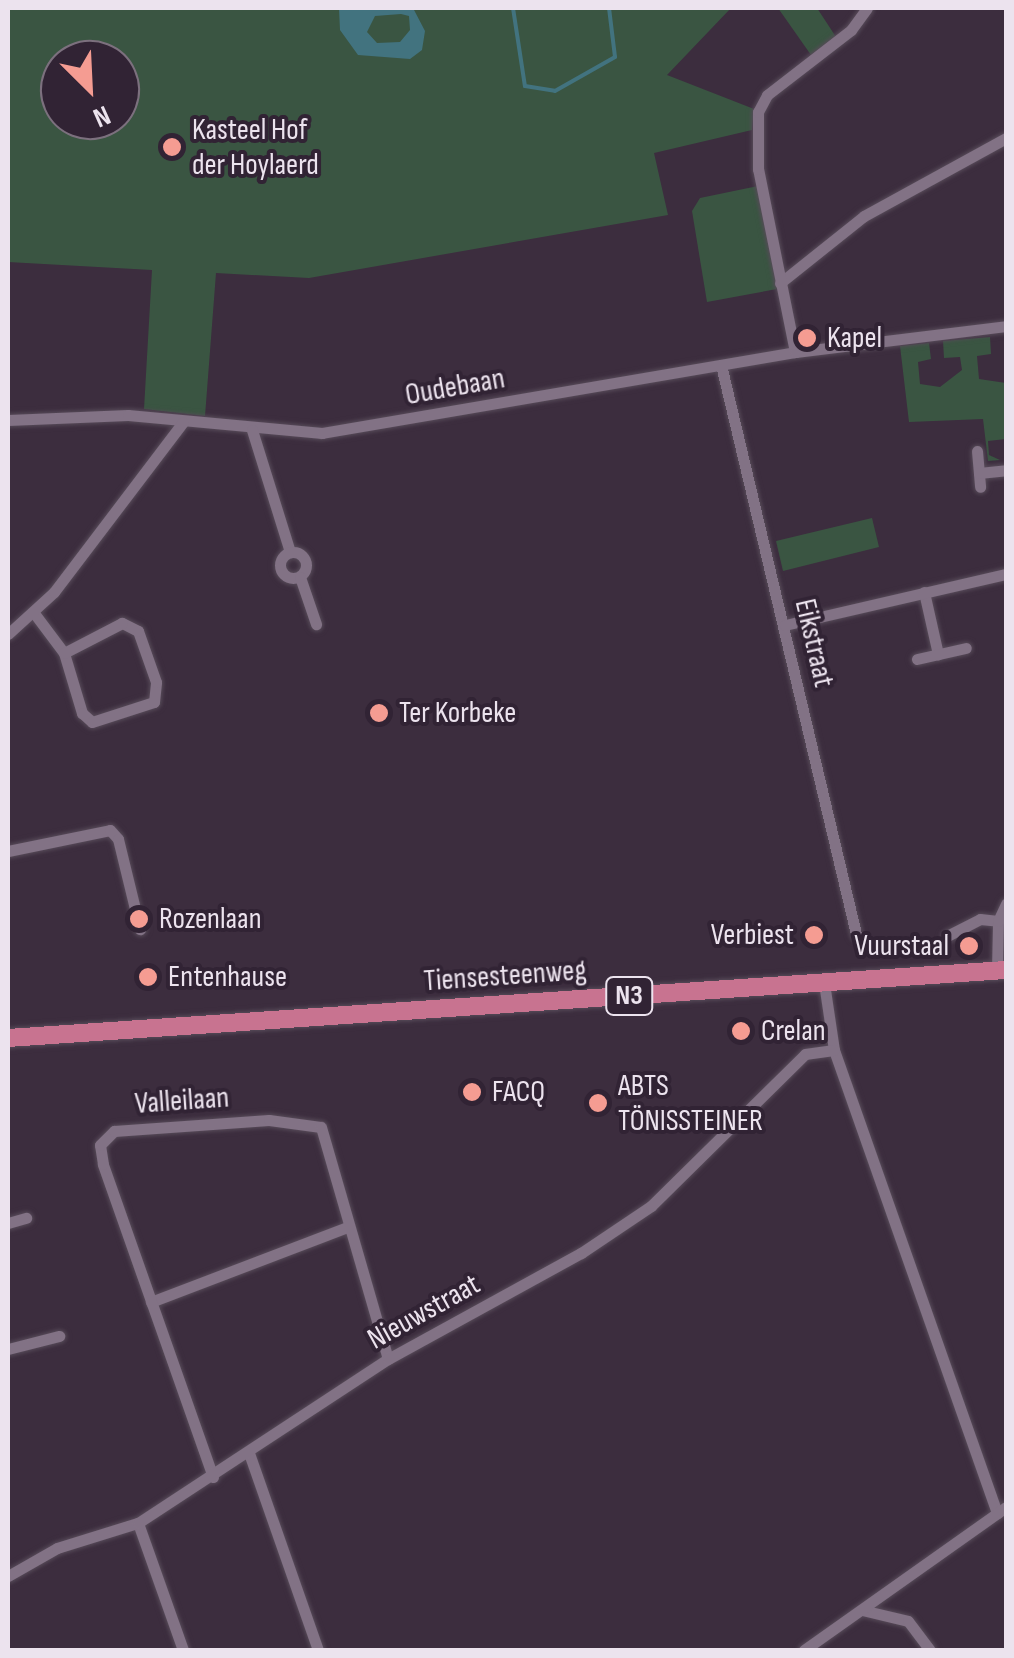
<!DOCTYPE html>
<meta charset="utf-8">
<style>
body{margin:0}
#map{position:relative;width:1014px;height:1658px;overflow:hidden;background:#3c2d3e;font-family:"Sofia Sans Condensed",sans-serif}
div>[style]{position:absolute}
.green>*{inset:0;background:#3a5542}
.water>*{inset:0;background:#42737f}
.stream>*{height:4px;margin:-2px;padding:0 2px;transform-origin:2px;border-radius:2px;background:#42737f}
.roads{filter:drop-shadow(0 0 2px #574b59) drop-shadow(0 0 2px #574b59)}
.minor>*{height:11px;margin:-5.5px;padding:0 5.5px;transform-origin:5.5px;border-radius:5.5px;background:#827285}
.minor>.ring{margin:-5.5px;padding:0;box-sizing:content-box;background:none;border:11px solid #827285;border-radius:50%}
.primary>*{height:18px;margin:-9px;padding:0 9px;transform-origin:9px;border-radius:9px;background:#c87390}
.dots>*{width:28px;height:28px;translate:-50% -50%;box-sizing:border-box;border:5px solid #312334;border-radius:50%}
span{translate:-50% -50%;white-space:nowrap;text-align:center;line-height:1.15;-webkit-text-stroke:8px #312334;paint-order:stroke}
.shield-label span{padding:2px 8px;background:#312334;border:2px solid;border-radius:8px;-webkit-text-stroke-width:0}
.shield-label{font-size:28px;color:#ece3ee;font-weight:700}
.poi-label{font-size:30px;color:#ece3ee}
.left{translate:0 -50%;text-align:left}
.right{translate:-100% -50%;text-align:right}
.street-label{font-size:30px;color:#ece3ee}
.frame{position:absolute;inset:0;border:10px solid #ece3ee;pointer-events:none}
.north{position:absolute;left:40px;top:40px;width:100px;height:100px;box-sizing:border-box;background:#312334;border:2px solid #7c707e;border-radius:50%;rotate:156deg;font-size:28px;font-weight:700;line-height:40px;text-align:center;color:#ece3ee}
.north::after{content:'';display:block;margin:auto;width:35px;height:45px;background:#f59c92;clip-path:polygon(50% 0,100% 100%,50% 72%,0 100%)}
</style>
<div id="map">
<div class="green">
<div style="clip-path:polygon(evenodd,8px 8px,731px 8px,667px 75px,754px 109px,752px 130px,654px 153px,668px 215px,309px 278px,216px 273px,205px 416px,144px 409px,152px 270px,8px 262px,8px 8px,60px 60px,120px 60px,120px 120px,60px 120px,60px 60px)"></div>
<div style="clip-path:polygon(778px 8px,817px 8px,836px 37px,811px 55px)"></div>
<div style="clip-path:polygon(758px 186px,777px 289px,707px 302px,692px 211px,700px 198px)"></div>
<div style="clip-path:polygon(990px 337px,991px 354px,977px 356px,979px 379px,1006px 383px,1006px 439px,988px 441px,989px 455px,1000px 460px,988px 461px,983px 419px,909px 422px,900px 346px,929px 343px,931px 359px,918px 362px,920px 384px,940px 387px,962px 370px,960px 357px,944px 358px,943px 341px)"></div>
<div style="clip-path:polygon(872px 518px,879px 547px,783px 571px,776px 541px)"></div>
</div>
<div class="water">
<div style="clip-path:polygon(evenodd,339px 8px,413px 8px,425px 31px,422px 50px,410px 59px,358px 55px,340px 30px,339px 8px,401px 14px,409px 16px,410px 30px,400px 42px,377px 43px,367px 32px,375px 16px,401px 14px)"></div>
</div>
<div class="stream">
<div style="left:513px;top:8px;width:79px;rotate:81.3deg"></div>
<div style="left:525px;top:86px;width:30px;rotate:9deg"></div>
<div style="left:555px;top:91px;width:69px;rotate:-29.5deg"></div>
<div style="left:615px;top:57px;width:49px;rotate:-97deg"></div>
</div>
<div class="roads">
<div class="minor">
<div style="left:780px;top:283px;width:107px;rotate:-38.6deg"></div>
<div style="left:864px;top:216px;width:162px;rotate:-28.8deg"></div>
<div style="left:795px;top:352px;width:187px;rotate:-101.4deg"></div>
<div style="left:758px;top:169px;width:57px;rotate:-90deg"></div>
<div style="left:758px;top:112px;width:19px;rotate:-62deg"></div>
<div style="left:767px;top:95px;width:106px;rotate:-37.7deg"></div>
<div style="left:851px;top:30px;width:27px;rotate:-54deg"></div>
<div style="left:721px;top:365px;width:585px;rotate:76.65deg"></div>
<div style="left:8px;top:420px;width:120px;rotate:-2.4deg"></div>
<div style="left:128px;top:415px;width:195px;rotate:5.3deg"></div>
<div style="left:322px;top:433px;width:480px;rotate:-9.7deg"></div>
<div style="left:795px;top:352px;width:213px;rotate:-7deg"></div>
<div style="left:252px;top:430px;width:128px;rotate:72.7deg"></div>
<div style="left:977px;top:451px;width:36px;rotate:85deg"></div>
<div style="left:979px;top:473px;width:27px;rotate:-6deg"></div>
<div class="ring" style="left:280px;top:552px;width:15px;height:15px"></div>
<div style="left:300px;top:577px;width:50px;rotate:71.2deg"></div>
<div style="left:924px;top:592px;width:64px;rotate:77.3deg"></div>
<div style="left:34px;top:613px;width:50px;rotate:53.1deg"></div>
<div style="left:64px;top:653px;width:63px;rotate:73.3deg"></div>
<div style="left:82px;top:713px;width:13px;rotate:42deg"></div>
<div style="left:92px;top:722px;width:65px;rotate:-17.9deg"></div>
<div style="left:154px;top:702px;width:20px;rotate:-84deg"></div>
<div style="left:156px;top:682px;width:54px;rotate:-109.4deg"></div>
<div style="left:138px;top:631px;width:18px;rotate:-153deg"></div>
<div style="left:122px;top:623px;width:65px;rotate:152.7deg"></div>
<div style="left:785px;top:625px;width:227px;rotate:-13deg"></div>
<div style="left:8px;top:634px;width:62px;rotate:-42.4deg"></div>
<div style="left:54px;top:592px;width:213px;rotate:-52.8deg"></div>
<div style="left:917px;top:659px;width:50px;rotate:-12.7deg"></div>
<div style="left:8px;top:851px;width:104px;rotate:-11.6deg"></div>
<div style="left:110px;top:830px;width:12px;rotate:48deg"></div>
<div style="left:118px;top:839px;width:93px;rotate:76.3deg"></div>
<div style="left:947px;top:936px;width:37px;rotate:-27deg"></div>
<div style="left:980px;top:919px;width:18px;rotate:6deg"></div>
<div style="left:997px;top:970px;width:49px;rotate:-88.8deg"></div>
<div style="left:998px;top:921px;width:19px;rotate:-65deg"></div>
<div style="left:824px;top:983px;width:68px;rotate:81.5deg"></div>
<div style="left:834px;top:1050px;width:491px;rotate:70.6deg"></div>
<div style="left:8px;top:1223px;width:19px;rotate:-16deg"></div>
<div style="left:151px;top:1302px;width:210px;rotate:-20.9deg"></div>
<div style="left:8px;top:1349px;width:53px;rotate:-14.3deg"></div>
<div style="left:249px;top:1453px;width:209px;rotate:70.7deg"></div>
<div style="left:213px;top:1477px;width:332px;rotate:-109.4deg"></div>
<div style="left:103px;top:1164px;width:19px;rotate:-99deg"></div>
<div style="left:100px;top:1145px;width:20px;rotate:-45deg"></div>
<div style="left:114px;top:1131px;width:155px;rotate:-4.1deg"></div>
<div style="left:269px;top:1120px;width:52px;rotate:7.7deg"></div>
<div style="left:321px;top:1127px;width:241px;rotate:73.9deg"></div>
<div style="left:138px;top:1523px;width:135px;rotate:70.5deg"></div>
<div style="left:8px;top:1576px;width:56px;rotate:-29.7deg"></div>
<div style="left:57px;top:1548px;width:85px;rotate:-17.2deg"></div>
<div style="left:138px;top:1523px;width:299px;rotate:-33.3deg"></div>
<div style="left:388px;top:1359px;width:220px;rotate:-28.8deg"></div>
<div style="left:581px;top:1253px;width:84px;rotate:-33.9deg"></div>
<div style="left:651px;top:1206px;width:216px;rotate:-44.6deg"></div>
<div style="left:805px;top:1054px;width:29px;rotate:-8deg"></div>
<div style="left:862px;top:1610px;width:47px;rotate:13.4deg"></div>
<div style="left:908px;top:1621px;width:36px;rotate:53deg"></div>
<div style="left:804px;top:1650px;width:247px;rotate:-35.3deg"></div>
</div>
<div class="primary">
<div style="left:8px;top:1038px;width:1000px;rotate:-3.9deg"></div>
</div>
</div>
<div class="dots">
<div style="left:172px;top:147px;background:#f59c92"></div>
<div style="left:807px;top:338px;background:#f59c92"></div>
<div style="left:379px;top:713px;background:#f59c92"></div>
<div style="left:139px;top:919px;background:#f59c92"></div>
<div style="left:814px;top:935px;background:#f59c92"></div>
<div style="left:969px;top:946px;background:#f59c92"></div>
<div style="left:148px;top:977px;background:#f59c92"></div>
<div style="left:741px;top:1031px;background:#f59c92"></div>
<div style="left:472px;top:1092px;background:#f59c92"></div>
<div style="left:598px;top:1103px;background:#f59c92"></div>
</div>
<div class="shield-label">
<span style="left:629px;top:996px">N3</span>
</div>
<div class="poi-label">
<span class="left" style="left:192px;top:147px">Kasteel Hof<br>der Hoylaerd</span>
<span class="left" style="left:827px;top:338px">Kapel</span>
<span class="left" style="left:399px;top:713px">Ter Korbeke</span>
<span class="left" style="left:159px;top:919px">Rozenlaan</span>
<span class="right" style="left:794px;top:935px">Verbiest</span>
<span class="right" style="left:949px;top:946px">Vuurstaal</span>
<span class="left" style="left:168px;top:977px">Entenhause</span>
<span class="left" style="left:761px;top:1031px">Crelan</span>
<span class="left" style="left:618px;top:1103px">ABTS<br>TÖNISSTEINER</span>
<span class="left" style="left:492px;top:1092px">FACQ</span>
</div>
<div class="street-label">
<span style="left:455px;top:387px;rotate:-10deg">Oudebaan</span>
<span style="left:814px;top:643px;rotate:77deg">Eikstraat</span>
<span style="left:505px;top:976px;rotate:-4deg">Tiensesteenweg</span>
<span style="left:182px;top:1101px;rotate:-4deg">Valleilaan</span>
<span style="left:424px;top:1312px;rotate:-29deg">Nieuwstraat</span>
</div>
<div class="frame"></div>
<div class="north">N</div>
</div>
